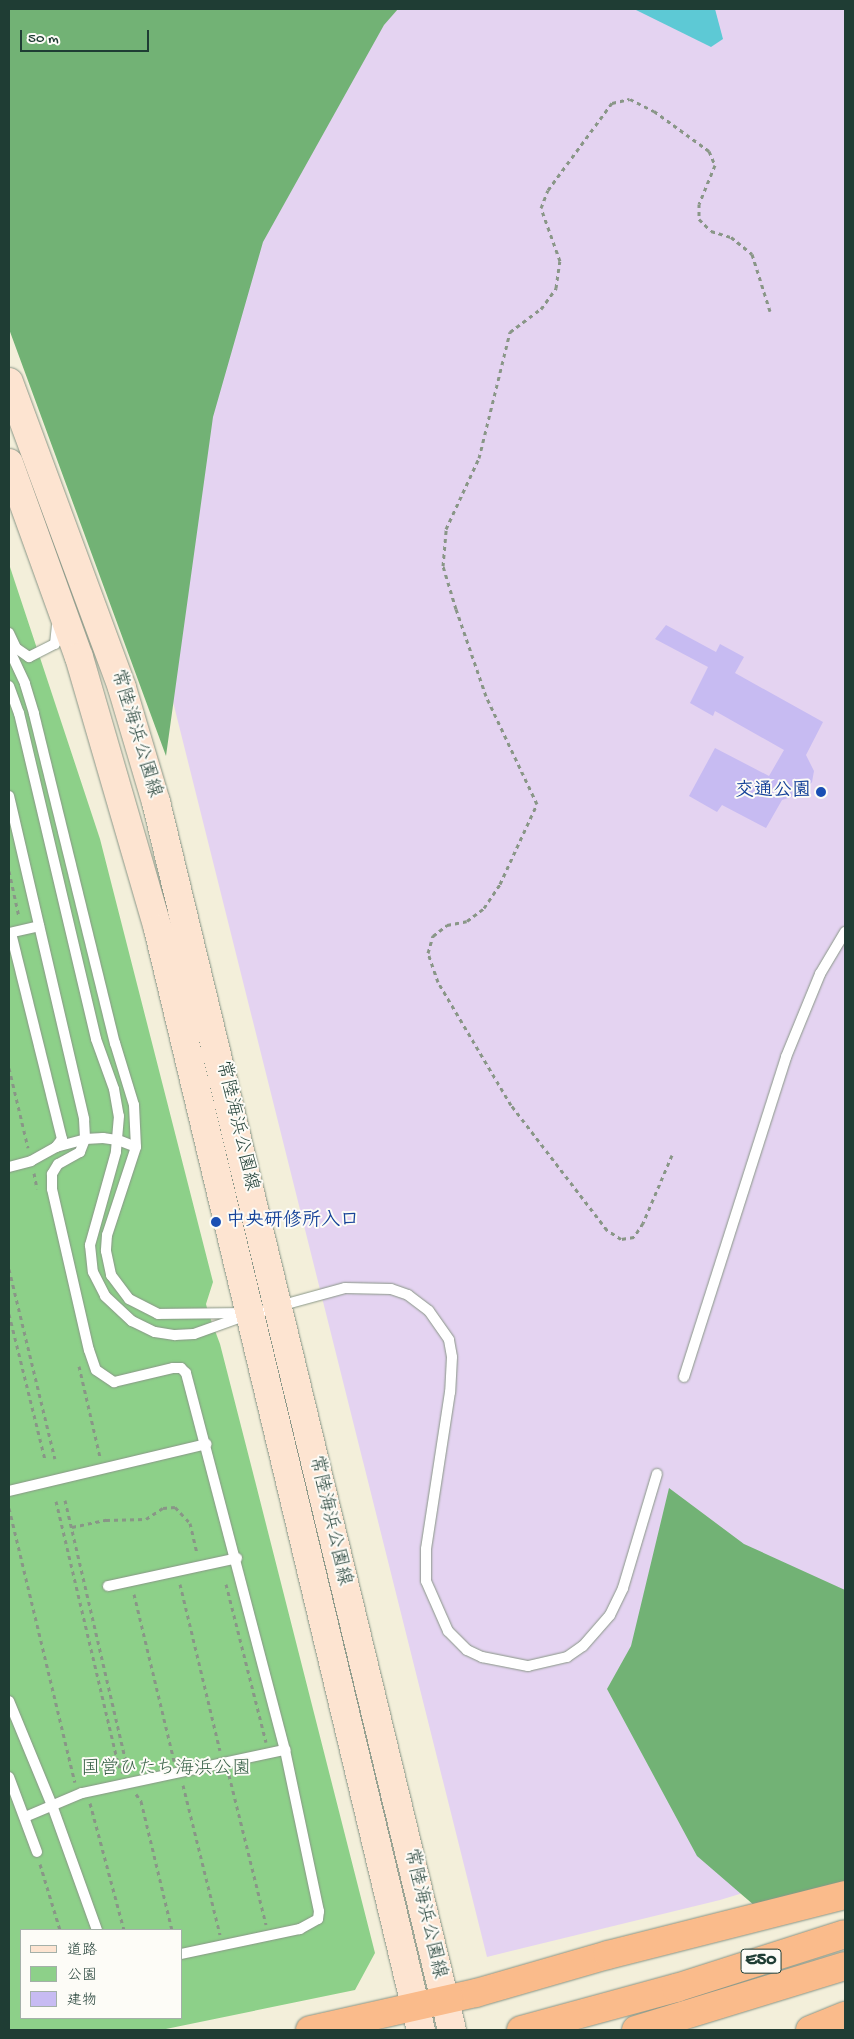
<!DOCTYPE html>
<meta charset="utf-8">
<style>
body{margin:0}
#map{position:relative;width:854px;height:2039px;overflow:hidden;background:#f3efda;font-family:"Gochi Hand","Klee One",sans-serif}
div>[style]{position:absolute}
.built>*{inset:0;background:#e4d3f1}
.green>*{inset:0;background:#8dd089}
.forest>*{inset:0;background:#72b275}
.water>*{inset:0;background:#5dc9d5}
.building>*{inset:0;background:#c7bbf2}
.path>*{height:3px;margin-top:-1.5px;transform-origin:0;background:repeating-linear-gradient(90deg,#899687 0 4px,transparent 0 8px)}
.roads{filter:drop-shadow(0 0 1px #899687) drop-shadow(0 0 1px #899687)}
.lane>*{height:10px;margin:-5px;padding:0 5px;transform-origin:5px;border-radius:5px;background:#fff}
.secondary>*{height:28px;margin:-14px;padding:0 14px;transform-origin:14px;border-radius:14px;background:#fde4d1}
.highway>*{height:28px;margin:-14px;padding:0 14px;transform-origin:14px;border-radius:14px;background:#fabb8b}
.dots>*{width:14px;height:14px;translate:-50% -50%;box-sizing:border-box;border:2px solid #fdfcf7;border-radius:50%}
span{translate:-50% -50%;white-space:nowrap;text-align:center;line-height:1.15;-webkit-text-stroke:4px #fdfcf7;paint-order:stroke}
.shield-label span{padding:1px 4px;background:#fdfcf7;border:1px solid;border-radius:4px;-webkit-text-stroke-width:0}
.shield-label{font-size:18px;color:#1f3d34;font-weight:700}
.street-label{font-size:19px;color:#1f3d34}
.transit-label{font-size:19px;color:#164399;font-weight:700}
.right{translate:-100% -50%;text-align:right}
.left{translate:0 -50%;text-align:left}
.park-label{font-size:19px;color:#3a6249}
.frame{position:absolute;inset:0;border:10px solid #1f3d34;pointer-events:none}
.legend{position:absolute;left:20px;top:1929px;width:162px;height:90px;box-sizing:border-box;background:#fdfcf7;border:1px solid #a4b0a9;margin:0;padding:6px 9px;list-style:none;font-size:15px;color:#1f3d34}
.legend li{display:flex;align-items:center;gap:10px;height:25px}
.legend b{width:25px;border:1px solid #a4b0a9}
.scale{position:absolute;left:20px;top:30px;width:129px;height:22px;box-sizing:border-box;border:2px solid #1f3d34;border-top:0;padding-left:6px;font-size:15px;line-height:18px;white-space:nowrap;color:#1f3d34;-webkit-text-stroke:4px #fdfcf7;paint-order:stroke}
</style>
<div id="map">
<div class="built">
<div style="clip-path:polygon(285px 9px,845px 9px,845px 1862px,720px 1900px,487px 1957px,112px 458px)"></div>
</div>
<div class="green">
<div style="clip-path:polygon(evenodd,9px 564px,100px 839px,213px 1282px,206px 1304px,208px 1312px,220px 1344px,252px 1469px,375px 1953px,355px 1990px,161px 2030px,9px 2030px,9px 564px,21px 1930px,181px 1930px,181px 2018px,21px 2018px,21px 1930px)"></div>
</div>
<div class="forest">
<div style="clip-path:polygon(9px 9px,398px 9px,384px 25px,263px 242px,213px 417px,166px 756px,9px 329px)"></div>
<div style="clip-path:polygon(669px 1488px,744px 1544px,845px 1590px,845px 1884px,755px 1906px,697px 1856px,607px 1689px,631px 1646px)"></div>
</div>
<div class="water">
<div style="clip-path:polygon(634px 9px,715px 9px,723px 39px,711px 47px)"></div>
</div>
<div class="building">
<div style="clip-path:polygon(666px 625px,716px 652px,720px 644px,744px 657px,735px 673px,823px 722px,806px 755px,814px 771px,812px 782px,803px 793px,782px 800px,766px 828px,722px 805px,717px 812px,689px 796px,715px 748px,769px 776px,784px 750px,715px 711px,713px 716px,690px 703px,708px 667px,655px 639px)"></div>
</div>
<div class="path">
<div style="left:9px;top:871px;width:47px;rotate:77.7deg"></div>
<div style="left:9px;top:1068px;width:82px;rotate:76.6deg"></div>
<div style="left:672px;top:1155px;width:74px;rotate:113.1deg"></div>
<div style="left:643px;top:1223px;width:17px;rotate:123deg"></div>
<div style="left:634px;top:1237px;width:13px;rotate:171deg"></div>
<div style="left:621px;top:1239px;width:17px;rotate:-147deg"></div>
<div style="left:607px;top:1230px;width:158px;rotate:-127.5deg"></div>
<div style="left:511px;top:1105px;width:143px;rotate:-120.7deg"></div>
<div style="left:438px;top:982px;width:31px;rotate:-109deg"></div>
<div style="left:428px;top:953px;width:18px;rotate:-74deg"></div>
<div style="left:433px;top:936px;width:18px;rotate:-38deg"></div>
<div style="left:447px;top:925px;width:20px;rotate:-11deg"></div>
<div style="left:467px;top:921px;width:21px;rotate:-37deg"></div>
<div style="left:484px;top:908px;width:29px;rotate:-56deg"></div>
<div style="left:500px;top:884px;width:88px;rotate:-65.2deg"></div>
<div style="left:537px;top:804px;width:119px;rotate:-115.3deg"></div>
<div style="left:486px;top:696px;width:92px;rotate:-109deg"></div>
<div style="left:456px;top:609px;width:45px;rotate:-106.8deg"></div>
<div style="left:443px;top:566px;width:37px;rotate:-85deg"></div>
<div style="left:446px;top:529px;width:78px;rotate:-65.1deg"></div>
<div style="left:479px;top:458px;width:130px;rotate:-76.2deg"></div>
<div style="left:510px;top:332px;width:39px;rotate:-37deg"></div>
<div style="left:541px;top:309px;width:26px;rotate:-54deg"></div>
<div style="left:556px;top:288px;width:27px;rotate:-82deg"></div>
<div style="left:560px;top:261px;width:56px;rotate:-109.7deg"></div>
<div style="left:541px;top:208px;width:19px;rotate:-69deg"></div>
<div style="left:548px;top:190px;width:108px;rotate:-53.7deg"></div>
<div style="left:612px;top:103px;width:18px;rotate:-13deg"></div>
<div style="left:630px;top:99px;width:27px;rotate:27deg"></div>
<div style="left:654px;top:111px;width:68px;rotate:36deg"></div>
<div style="left:709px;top:151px;width:15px;rotate:67deg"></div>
<div style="left:715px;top:165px;width:42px;rotate:112.3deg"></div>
<div style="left:699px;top:204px;width:15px;rotate:90deg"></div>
<div style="left:699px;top:219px;width:17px;rotate:45deg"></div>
<div style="left:711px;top:231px;width:21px;rotate:17deg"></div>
<div style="left:731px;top:237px;width:27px;rotate:39deg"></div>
<div style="left:752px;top:254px;width:60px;rotate:72.5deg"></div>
<div style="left:34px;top:1173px;width:16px;rotate:79deg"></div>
<div style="left:9px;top:1269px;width:195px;rotate:76.4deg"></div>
<div style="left:9px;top:1314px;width:149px;rotate:76.1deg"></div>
<div style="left:79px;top:1366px;width:93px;rotate:77deg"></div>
<div style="left:65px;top:1500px;width:277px;rotate:76.9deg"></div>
<div style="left:56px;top:1501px;width:270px;rotate:76.7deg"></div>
<div style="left:118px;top:1764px;width:10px;rotate:61deg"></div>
<div style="left:9px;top:1508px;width:282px;rotate:76.5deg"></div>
<div style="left:72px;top:1527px;width:35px;rotate:-12deg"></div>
<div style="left:106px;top:1520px;width:40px;rotate:-1.4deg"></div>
<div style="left:146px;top:1519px;width:20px;rotate:-33deg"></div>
<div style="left:163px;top:1508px;width:12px;rotate:-5deg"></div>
<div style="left:175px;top:1507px;width:22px;rotate:47deg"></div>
<div style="left:190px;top:1523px;width:31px;rotate:77deg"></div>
<div style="left:180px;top:1584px;width:171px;rotate:76.5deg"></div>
<div style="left:226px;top:1584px;width:163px;rotate:75.8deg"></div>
<div style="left:134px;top:1594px;width:172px;rotate:76.5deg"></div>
<div style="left:229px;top:1775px;width:154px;rotate:76.1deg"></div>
<div style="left:183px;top:1785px;width:154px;rotate:76.1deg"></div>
<div style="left:136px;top:1794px;width:9px;rotate:54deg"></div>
<div style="left:141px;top:1801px;width:133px;rotate:76.5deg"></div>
<div style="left:90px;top:1803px;width:131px;rotate:75deg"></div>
<div style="left:40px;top:1864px;width:69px;rotate:73.1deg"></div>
</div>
<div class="roads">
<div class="lane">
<div style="left:9px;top:633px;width:17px;rotate:65deg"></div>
<div style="left:16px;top:648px;width:16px;rotate:35deg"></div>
<div style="left:29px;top:657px;width:29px;rotate:-27deg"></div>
<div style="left:55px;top:644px;width:18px;rotate:-84deg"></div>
<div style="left:9px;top:649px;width:38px;rotate:65deg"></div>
<div style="left:25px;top:684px;width:31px;rotate:73deg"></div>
<div style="left:34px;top:714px;width:339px;rotate:76.2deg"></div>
<div style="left:115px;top:1043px;width:65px;rotate:73deg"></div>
<div style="left:134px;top:1105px;width:42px;rotate:87.3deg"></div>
<div style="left:136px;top:1147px;width:93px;rotate:108.2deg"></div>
<div style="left:107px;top:1235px;width:16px;rotate:94deg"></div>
<div style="left:106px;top:1251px;width:25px;rotate:78deg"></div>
<div style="left:111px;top:1275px;width:30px;rotate:53deg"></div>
<div style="left:129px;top:1299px;width:33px;rotate:27deg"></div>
<div style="left:158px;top:1314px;width:85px;rotate:-0.7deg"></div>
<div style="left:9px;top:686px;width:29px;rotate:70deg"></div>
<div style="left:19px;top:713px;width:335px;rotate:76.7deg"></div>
<div style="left:96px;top:1039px;width:53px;rotate:70.2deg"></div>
<div style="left:114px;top:1089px;width:27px;rotate:80deg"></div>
<div style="left:119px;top:1116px;width:36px;rotate:95deg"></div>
<div style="left:116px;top:1152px;width:97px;rotate:105.6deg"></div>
<div style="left:90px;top:1245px;width:27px;rotate:84deg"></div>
<div style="left:93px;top:1272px;width:27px;rotate:63deg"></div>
<div style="left:105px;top:1296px;width:37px;rotate:43deg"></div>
<div style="left:132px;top:1321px;width:25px;rotate:26deg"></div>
<div style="left:155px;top:1332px;width:20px;rotate:9deg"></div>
<div style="left:175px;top:1335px;width:19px;rotate:-3deg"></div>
<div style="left:194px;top:1334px;width:59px;rotate:-19.7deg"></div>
<div style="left:250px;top:1314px;width:98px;rotate:-15.3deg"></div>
<div style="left:345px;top:1288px;width:46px;rotate:1.2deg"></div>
<div style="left:391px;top:1289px;width:18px;rotate:19deg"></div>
<div style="left:408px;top:1295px;width:26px;rotate:37deg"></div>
<div style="left:429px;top:1311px;width:35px;rotate:55deg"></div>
<div style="left:449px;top:1340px;width:17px;rotate:80deg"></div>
<div style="left:452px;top:1357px;width:35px;rotate:93deg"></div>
<div style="left:450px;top:1392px;width:159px;rotate:98.7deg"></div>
<div style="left:426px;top:1549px;width:32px;rotate:90deg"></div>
<div style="left:426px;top:1581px;width:55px;rotate:66.3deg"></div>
<div style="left:448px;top:1631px;width:27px;rotate:45deg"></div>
<div style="left:467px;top:1650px;width:17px;rotate:25deg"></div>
<div style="left:482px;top:1657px;width:47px;rotate:11.1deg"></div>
<div style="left:528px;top:1666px;width:40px;rotate:-13deg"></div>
<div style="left:567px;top:1657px;width:19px;rotate:-35deg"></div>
<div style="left:583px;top:1646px;width:41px;rotate:-48.9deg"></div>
<div style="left:610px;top:1615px;width:30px;rotate:-64deg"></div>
<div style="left:623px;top:1588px;width:119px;rotate:-73.4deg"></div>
<div style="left:9px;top:796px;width:332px;rotate:76.9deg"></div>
<div style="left:84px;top:1119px;width:20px;rotate:87deg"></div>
<div style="left:85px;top:1139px;width:14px;rotate:111deg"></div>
<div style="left:80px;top:1152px;width:25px;rotate:151deg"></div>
<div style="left:58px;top:1164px;width:12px;rotate:121deg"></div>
<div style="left:52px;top:1174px;width:15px;rotate:90deg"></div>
<div style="left:52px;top:1189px;width:165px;rotate:77.1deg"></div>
<div style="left:89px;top:1350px;width:21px;rotate:71deg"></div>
<div style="left:96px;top:1370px;width:22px;rotate:34deg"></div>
<div style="left:114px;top:1382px;width:61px;rotate:-13.3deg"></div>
<div style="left:173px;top:1368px;width:8px"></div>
<div style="left:181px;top:1368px;width:7px;rotate:45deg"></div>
<div style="left:186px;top:1373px;width:390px;rotate:75.3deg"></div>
<div style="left:285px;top:1750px;width:165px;rotate:78.1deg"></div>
<div style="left:319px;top:1911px;width:8px;rotate:97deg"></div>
<div style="left:318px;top:1919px;width:21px;rotate:151deg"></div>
<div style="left:300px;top:1929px;width:122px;rotate:168.1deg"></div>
<div style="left:9px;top:933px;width:31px;rotate:-13deg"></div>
<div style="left:56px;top:1147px;width:30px;rotate:-15deg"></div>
<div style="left:85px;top:1139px;width:18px;rotate:-3deg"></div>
<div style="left:103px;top:1138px;width:15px;rotate:8deg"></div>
<div style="left:118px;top:1140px;width:19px;rotate:21deg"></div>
<div style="left:9px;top:1167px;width:23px;rotate:-15deg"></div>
<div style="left:31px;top:1161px;width:29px;rotate:-29deg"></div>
<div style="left:56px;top:1147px;width:10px;rotate:-53deg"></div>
<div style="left:62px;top:1139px;width:212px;rotate:-103.9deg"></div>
<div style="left:684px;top:1377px;width:336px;rotate:-72.3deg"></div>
<div style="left:786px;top:1057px;width:90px;rotate:-67.7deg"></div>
<div style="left:820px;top:974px;width:49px;rotate:-59.2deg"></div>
<div style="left:9px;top:1491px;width:203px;rotate:-13.4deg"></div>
<div style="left:108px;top:1586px;width:132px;rotate:-12.2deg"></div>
<div style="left:9px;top:1701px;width:116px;rotate:67.6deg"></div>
<div style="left:53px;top:1808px;width:130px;rotate:70.2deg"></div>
<div style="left:9px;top:1777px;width:80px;rotate:69.5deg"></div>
<div style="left:25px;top:1817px;width:62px;rotate:-22.8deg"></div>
<div style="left:82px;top:1793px;width:208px;rotate:-12deg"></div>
</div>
<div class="secondary">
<div style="left:9px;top:382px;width:326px;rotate:69.7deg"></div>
<div style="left:122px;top:688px;width:119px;rotate:73.4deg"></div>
<div style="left:156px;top:802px;width:1263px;rotate:76.45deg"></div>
<div style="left:9px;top:463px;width:206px;rotate:70.2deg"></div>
<div style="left:79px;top:657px;width:283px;rotate:73.8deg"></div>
<div style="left:158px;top:929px;width:1132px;rotate:76.57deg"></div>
</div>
<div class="highway">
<div style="left:310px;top:2030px;width:170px;rotate:-12.6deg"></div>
<div style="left:476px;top:1993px;width:137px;rotate:-16.1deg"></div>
<div style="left:608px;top:1955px;width:244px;rotate:-14.2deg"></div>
<div style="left:521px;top:2030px;width:161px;rotate:-15.2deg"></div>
<div style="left:676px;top:1988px;width:177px;rotate:-17.7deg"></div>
<div style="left:636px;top:2030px;width:219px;rotate:-17deg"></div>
<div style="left:810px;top:2030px;width:38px;rotate:-22deg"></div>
</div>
</div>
<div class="dots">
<div style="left:821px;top:792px;background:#1a4fb4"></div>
<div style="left:216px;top:1222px;background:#1a4fb4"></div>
</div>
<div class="shield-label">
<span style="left:761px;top:1961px">E50</span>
</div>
<div class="street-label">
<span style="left:135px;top:734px;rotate:73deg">常陸海浜公園線</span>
<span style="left:236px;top:1126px;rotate:77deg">常陸海浜公園線</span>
<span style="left:329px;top:1521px;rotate:77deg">常陸海浜公園線</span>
<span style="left:424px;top:1914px;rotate:77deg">常陸海浜公園線</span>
</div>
<div class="transit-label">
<span class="right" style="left:811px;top:792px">交通公園</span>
<span class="left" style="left:226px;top:1222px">中央研修所入口</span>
</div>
<div class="park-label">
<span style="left:166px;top:1770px">国営ひたち海浜公園</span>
</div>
<div class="frame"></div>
<ul class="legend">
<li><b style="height:6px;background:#fde4d1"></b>道路</li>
<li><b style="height:14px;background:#8dd089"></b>公園</li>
<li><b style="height:14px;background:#c7bbf2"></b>建物</li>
</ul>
<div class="scale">50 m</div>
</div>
